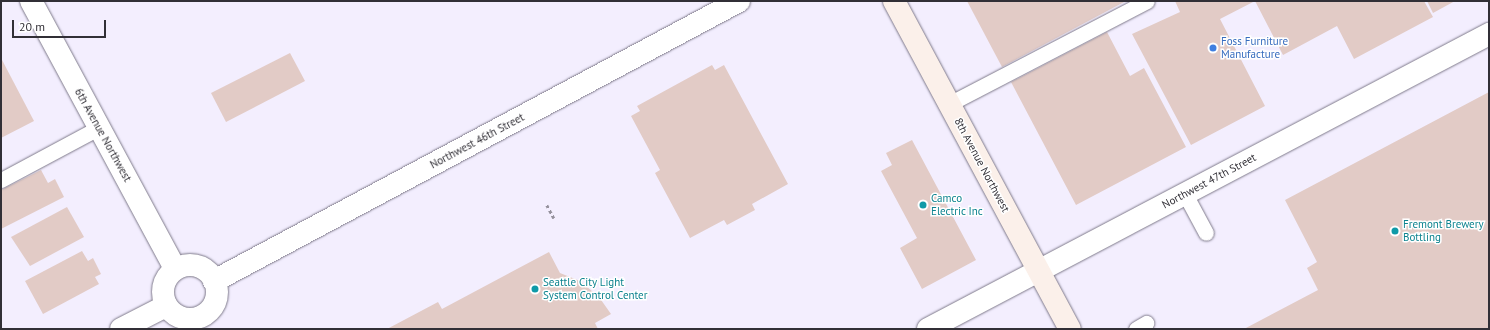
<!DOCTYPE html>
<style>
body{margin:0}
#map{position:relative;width:1490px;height:330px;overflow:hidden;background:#f3eefe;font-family:"PT Sans",sans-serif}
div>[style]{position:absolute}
.building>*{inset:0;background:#e2cbc6}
.path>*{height:2.5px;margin-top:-1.25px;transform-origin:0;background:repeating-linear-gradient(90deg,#94909c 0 3px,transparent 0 6px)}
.roads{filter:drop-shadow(0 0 1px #7f7a8b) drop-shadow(0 0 1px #7f7a8b)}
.lane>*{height:15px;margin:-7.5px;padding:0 7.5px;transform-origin:7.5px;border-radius:7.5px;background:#fff}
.street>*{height:22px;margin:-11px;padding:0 11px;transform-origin:11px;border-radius:11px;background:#fff}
.street>.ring{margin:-11px;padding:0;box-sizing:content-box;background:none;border:22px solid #fff;border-radius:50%}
.secondary>*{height:22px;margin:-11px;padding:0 11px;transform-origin:11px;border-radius:11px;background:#fbf0ea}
.dots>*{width:11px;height:11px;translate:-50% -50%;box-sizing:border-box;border:2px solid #fff;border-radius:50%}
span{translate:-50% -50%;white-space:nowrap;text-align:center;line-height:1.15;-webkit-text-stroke:3px #fff;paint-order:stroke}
.shop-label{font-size:11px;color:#366cbe}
.left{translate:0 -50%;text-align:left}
.street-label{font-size:11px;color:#312f36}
.culture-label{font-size:11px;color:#0d838f}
.frame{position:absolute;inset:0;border:2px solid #312f36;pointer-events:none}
.scale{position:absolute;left:12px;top:20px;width:94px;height:18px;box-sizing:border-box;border:2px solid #312f36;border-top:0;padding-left:5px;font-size:12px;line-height:14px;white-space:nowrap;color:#312f36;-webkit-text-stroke:3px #fff;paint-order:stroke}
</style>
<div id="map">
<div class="building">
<div style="clip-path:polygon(967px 1px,1126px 1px,1002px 67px)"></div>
<div style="clip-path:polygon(1175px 1px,1255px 1px,1220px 19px,1265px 106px,1191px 145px,1132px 34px,1180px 12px)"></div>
<div style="clip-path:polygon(1255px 1px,1424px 1px,1433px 17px,1354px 59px,1337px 26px,1283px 55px)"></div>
<div style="clip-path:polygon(1427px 1px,1455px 1px,1433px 13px)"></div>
<div style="clip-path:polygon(1107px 32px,1130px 76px,1144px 68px,1186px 147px,1076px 205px,1011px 82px)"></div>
<div style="clip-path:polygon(290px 53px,305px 81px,226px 122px,211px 93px)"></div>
<div style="clip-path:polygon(1px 58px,34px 121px,1px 138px)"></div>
<div style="clip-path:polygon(712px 65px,715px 70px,724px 65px,788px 184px,752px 204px,755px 210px,727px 225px,724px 220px,690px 238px,655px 173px,660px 170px,631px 116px,640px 111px,637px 106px)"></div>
<div style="clip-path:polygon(1489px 92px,1489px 329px,1244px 329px,1318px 290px,1307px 268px,1317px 262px,1285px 200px)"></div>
<div style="clip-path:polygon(912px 140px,976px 260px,922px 289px,900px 248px,917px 238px,881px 171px,892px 165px,886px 153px)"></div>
<div style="clip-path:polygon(41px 170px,48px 183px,55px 179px,64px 197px,1px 229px,1px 190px)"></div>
<div style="clip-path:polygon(67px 207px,84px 237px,30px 266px,11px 237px)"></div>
<div style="clip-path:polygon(82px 251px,88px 261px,93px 258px,101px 274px,95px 277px,99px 284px,43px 314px,25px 281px)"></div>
<div style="clip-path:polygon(549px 252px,560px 273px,580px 281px,599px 297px,611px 314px,595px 323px,598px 329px,387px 329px,438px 302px,442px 309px)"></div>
</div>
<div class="path">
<div style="left:547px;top:205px;width:15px;rotate:62deg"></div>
</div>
<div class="roads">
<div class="lane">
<div style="left:949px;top:104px;width:223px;rotate:-27.5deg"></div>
<div style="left:1px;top:180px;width:110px;rotate:-28.2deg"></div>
<div style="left:1185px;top:194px;width:44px;rotate:61.7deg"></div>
<div style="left:1136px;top:329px;width:12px;rotate:-31deg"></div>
</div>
<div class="street">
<div style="left:31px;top:1px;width:303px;rotate:61.7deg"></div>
<div class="ring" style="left:163px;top:265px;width:32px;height:32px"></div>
<div style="left:214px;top:281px;width:595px;rotate:-28.07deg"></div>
<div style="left:121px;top:329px;width:51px;rotate:-27.1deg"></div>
<div style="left:928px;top:329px;width:634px;rotate:-27.74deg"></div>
</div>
<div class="secondary">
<div style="left:894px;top:1px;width:372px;rotate:61.8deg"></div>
</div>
</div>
<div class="dots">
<div style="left:1213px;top:48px;background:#3f7fe0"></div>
<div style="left:923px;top:205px;background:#0f9aa8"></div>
<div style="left:1395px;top:231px;background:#0f9aa8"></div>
<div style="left:535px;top:289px;background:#0f9aa8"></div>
</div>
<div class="shop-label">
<span class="left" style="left:1221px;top:48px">Foss Furniture<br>Manufacture</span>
</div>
<div class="street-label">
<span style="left:103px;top:135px;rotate:61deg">6th Avenue Northwest</span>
<span style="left:477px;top:141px;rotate:-28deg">Northwest 46th Street</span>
<span style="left:982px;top:165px;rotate:62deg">8th Avenue Northwest</span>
<span style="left:1209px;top:181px;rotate:-28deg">Northwest 47th Street</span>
</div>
<div class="culture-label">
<span class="left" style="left:931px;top:205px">Camco<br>Electric Inc</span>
<span class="left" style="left:1403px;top:231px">Fremont Brewery<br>Bottling</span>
<span class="left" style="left:543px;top:289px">Seattle City Light<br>System Control Center</span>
</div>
<div class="frame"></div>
<div class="scale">20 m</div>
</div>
